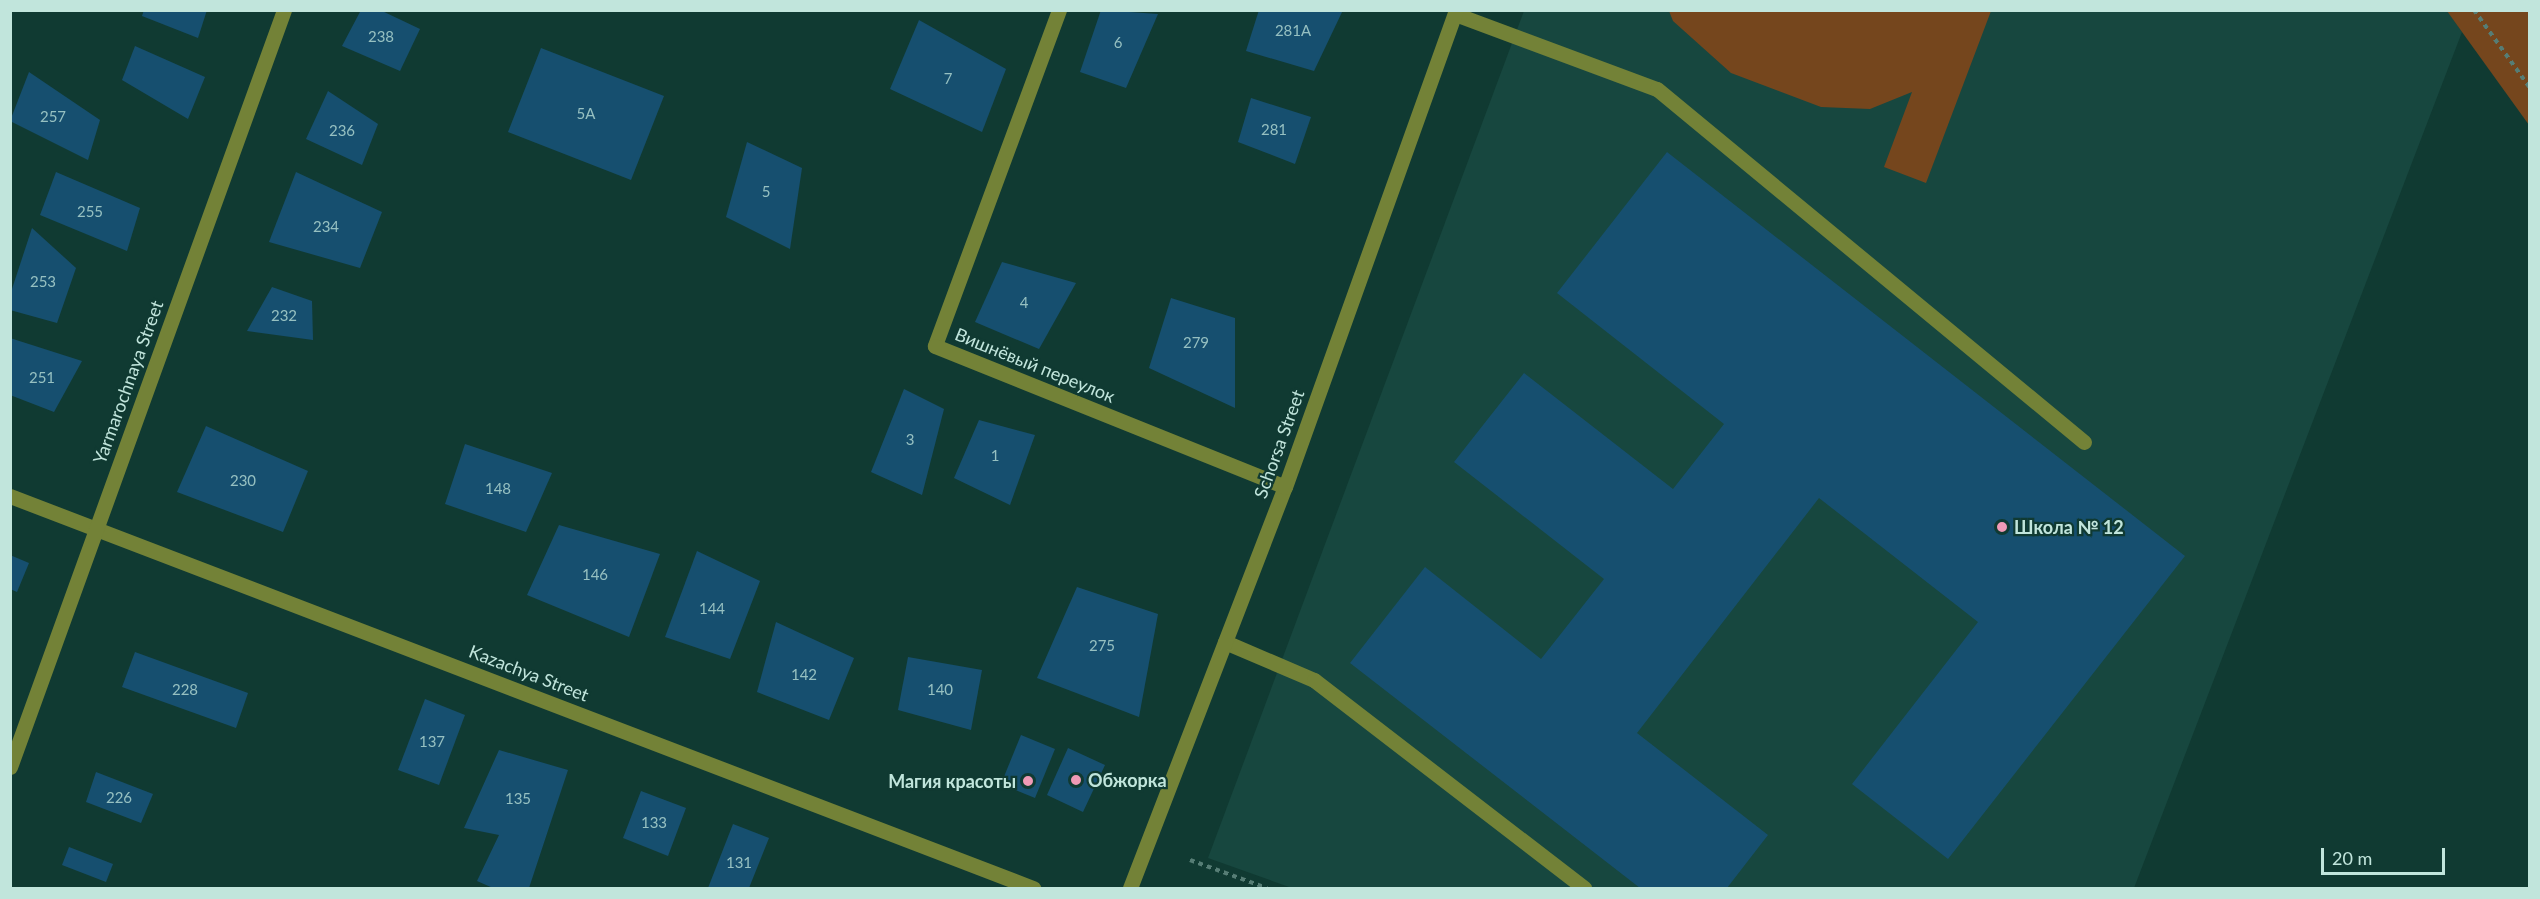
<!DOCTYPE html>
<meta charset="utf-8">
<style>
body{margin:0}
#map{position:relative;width:2540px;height:899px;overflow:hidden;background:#103a32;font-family:Lato,sans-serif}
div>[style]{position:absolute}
.built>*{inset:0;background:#17473f}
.green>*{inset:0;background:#75461d}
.building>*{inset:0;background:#164f6f}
.path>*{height:4px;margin-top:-2px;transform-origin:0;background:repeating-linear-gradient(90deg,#567d75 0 4.5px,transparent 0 9px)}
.minor>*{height:15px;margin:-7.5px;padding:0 7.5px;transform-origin:7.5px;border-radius:7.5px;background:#738237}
.dots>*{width:16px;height:16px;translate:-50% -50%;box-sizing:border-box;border:3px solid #103a32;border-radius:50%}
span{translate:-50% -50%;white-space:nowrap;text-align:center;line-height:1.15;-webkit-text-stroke:4.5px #103a32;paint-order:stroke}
.number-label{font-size:15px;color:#96c0c1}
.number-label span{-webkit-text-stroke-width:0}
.street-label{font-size:18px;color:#c1e5dc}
.poi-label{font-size:18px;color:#c1e5dc;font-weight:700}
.left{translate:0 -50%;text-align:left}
.right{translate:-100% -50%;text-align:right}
.frame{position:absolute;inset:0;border:12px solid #c1e5dc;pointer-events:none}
.scale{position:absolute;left:2321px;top:848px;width:124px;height:27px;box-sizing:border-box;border:3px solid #c1e5dc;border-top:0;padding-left:8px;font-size:18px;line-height:21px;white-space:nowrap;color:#c1e5dc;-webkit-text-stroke:4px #103a32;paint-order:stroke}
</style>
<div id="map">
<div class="built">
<div style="clip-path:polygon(2447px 10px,2462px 32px,2134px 888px,1292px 888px,1208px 858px,1524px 11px)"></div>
</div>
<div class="green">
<div style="clip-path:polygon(1669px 11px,1991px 11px,1926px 183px,1884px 167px,1912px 92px,1870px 109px,1821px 107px,1731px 73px,1673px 21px)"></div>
<div style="clip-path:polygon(2447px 11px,2529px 11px,2529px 125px,2462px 32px)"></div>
</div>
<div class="building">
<div style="clip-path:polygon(144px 10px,207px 10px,198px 38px,142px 16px)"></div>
<div style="clip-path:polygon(361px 10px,380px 10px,420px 29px,400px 71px,342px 46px)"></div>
<div style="clip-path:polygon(1101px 10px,1158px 14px,1126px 88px,1080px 72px)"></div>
<div style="clip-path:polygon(1259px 10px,1343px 10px,1314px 71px,1246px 51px)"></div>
<div style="clip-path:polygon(919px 20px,1006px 69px,982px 132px,890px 89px)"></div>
<div style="clip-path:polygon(135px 46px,205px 77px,188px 119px,122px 80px)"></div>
<div style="clip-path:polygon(541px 48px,664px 96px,631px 180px,508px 132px)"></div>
<div style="clip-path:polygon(29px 72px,100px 120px,88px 160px,10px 121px)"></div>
<div style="clip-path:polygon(328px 91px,378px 124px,362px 165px,306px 139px)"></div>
<div style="clip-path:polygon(1251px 98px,1311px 117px,1295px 164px,1238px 142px)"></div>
<div style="clip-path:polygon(747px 142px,802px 168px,790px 249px,726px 217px)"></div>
<div style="clip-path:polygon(1667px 152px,2185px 556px,1948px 859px,1852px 784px,1978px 622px,1819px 498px,1637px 733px,1768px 835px,1727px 888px,1640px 888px,1350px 663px,1425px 567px,1541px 659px,1604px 579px,1454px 462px,1524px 373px,1673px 489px,1724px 424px,1557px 293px)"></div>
<div style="clip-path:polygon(56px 172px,140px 208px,127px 251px,40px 215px)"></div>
<div style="clip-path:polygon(296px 172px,382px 212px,360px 268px,269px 242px)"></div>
<div style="clip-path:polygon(32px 228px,76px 268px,57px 323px,10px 310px,10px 295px)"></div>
<div style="clip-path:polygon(1002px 262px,1076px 283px,1039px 349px,975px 322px)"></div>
<div style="clip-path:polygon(272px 287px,312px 301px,313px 340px,247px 331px)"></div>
<div style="clip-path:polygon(1171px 298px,1235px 318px,1235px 408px,1149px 368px)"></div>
<div style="clip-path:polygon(10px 338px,82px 361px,54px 412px,10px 395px)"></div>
<div style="clip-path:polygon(904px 389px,944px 409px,922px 495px,871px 472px)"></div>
<div style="clip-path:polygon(979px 420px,1035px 435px,1010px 505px,954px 478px)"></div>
<div style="clip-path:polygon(206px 426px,308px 471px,283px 532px,177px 492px)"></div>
<div style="clip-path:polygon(465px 444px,552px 473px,526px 532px,445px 504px)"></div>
<div style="clip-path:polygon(559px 525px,660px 554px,629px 637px,527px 595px)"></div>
<div style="clip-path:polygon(697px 551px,760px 581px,730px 659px,665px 637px)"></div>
<div style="clip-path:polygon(10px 555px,29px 563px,17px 592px,10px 589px)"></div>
<div style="clip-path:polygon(1077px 587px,1158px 614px,1139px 717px,1037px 678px)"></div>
<div style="clip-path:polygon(776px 622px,854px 658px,829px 720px,757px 692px)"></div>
<div style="clip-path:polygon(135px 652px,248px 693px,236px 728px,122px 687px)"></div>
<div style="clip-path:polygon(908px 657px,982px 670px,971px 730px,898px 710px)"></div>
<div style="clip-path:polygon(425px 699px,465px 715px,439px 785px,398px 770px)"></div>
<div style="clip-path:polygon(1021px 735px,1055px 749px,1035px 798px,1001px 784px)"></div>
<div style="clip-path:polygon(1068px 748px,1105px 765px,1083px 812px,1047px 795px)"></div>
<div style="clip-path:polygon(499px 750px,568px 770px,529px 888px,493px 888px,477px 881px,499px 835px,464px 828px)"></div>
<div style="clip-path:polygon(96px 772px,153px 794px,141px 823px,86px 802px)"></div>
<div style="clip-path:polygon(641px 791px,686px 808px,668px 856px,623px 838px)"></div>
<div style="clip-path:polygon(733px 824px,769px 838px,749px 888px,708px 888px)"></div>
<div style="clip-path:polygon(69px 847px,113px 864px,106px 882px,62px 865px)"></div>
</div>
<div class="path">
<div style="left:2474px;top:10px;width:96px;rotate:54.3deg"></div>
<div style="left:1190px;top:860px;width:82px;rotate:20deg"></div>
</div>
<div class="minor">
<div style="left:1059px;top:10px;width:358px;rotate:110.3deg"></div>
<div style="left:935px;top:346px;width:377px;rotate:21.9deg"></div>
<div style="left:1455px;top:14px;width:215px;rotate:20.4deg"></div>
<div style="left:1657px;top:89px;width:554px;rotate:39.58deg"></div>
<div style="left:10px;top:496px;width:1096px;rotate:20.97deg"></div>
<div style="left:1225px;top:642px;width:97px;rotate:23.1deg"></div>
<div style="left:1314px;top:680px;width:341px;rotate:37.6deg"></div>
<div style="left:10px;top:767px;width:805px;rotate:-70.1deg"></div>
<div style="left:1130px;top:888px;width:430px;rotate:-68.9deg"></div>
<div style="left:1285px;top:487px;width:507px;rotate:-70.28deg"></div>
</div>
<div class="dots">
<div style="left:2002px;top:527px;background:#f09ab6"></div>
<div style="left:1076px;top:780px;background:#f09ab6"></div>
<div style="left:1028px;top:781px;background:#f09ab6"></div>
</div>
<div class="number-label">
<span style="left:1293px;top:31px">281А</span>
<span style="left:381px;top:37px">238</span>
<span style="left:1118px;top:43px">6</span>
<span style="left:948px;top:79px">7</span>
<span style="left:586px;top:114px">5А</span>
<span style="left:53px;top:117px">257</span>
<span style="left:1274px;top:130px">281</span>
<span style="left:342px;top:131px">236</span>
<span style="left:766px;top:192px">5</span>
<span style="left:90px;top:212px">255</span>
<span style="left:326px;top:227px">234</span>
<span style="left:43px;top:282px">253</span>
<span style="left:1024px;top:303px">4</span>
<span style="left:284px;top:316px">232</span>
<span style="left:1196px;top:343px">279</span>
<span style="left:42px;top:378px">251</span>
<span style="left:910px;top:440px">3</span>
<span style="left:995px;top:456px">1</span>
<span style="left:243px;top:481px">230</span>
<span style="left:498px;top:489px">148</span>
<span style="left:595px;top:575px">146</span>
<span style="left:712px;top:609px">144</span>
<span style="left:1102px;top:646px">275</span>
<span style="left:804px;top:675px">142</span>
<span style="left:185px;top:690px">228</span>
<span style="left:940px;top:690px">140</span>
<span style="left:432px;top:742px">137</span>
<span style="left:119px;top:798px">226</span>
<span style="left:518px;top:799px">135</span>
<span style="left:654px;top:823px">133</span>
<span style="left:739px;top:863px">131</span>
</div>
<div class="street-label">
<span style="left:1035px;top:365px;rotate:22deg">Вишнёвый переулок</span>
<span style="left:128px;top:382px;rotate:-70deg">Yarmarochnaya Street</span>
<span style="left:1279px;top:444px;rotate:-70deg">Schorsa Street</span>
<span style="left:529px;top:673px;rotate:21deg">Kazachya Street</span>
</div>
<div class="poi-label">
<span class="left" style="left:2014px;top:527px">Школа № 12</span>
<span class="left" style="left:1088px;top:780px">Обжорка</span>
<span class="right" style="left:1016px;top:781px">Магия красоты</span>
</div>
<div class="frame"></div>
<div class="scale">20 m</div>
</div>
